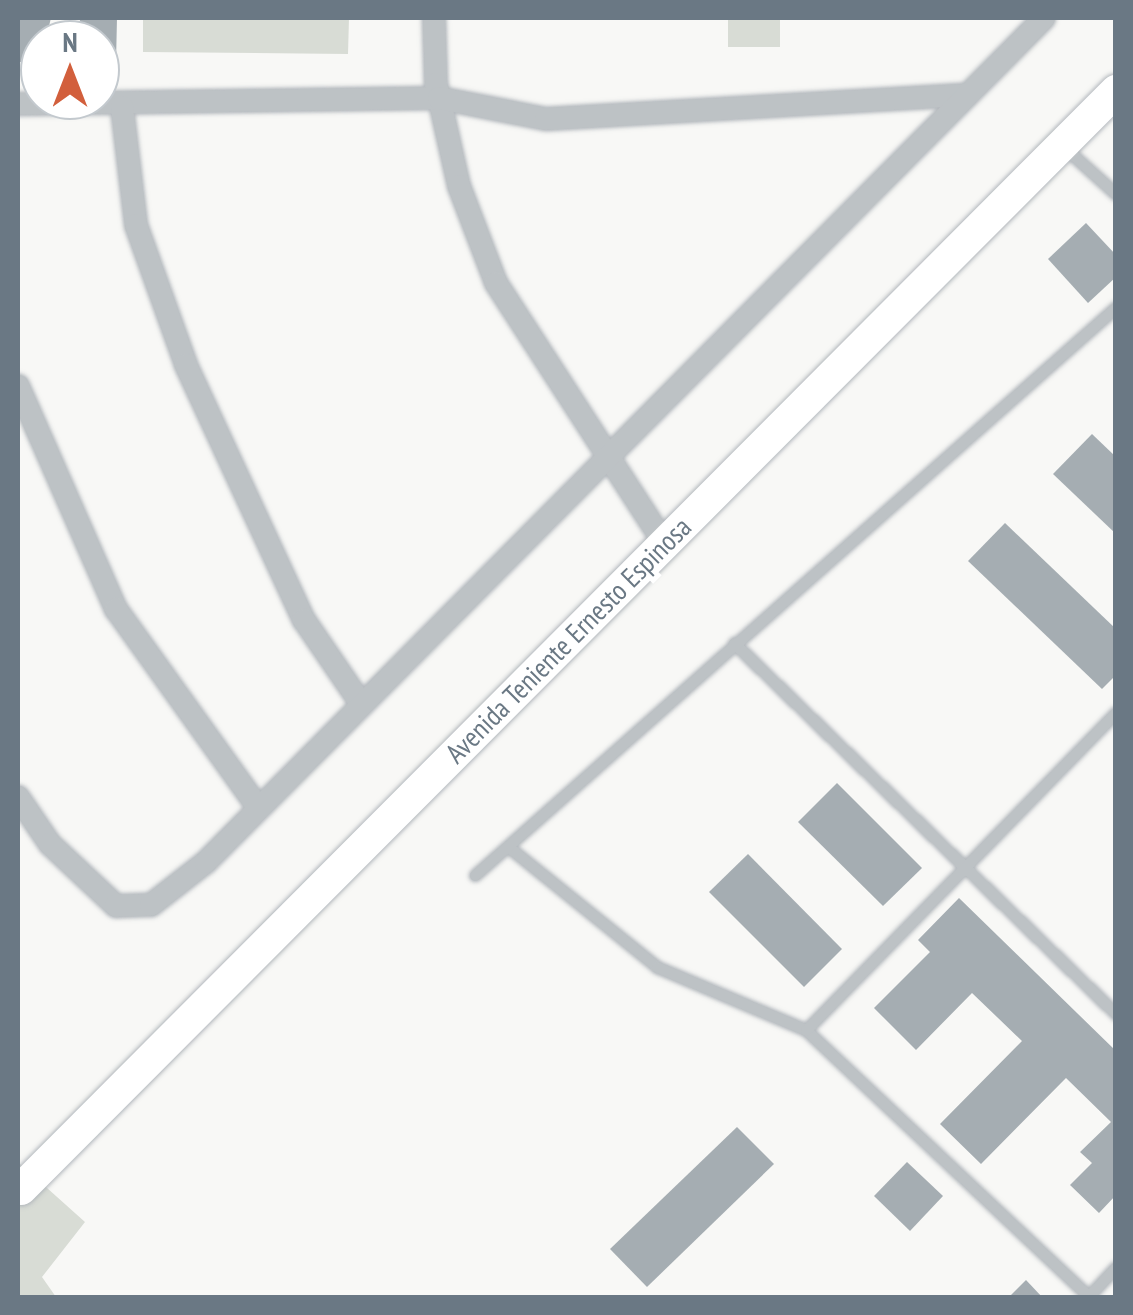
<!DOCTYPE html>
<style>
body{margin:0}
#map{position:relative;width:1133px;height:1315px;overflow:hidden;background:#f8f8f6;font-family:"PT Sans Narrow",sans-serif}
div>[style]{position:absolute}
.green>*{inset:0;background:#d8dcd5}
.building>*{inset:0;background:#a5adb2}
.roads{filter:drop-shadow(0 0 2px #b2b7bc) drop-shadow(0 0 2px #b2b7bc)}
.service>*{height:11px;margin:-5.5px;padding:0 5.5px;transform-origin:5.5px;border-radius:5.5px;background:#bdc2c5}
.minor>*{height:22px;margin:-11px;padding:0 11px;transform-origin:11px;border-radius:11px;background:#bdc2c5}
.secondary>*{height:32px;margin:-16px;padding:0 16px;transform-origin:16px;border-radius:16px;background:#fff}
span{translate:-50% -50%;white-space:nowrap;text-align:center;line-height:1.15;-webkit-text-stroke:10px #fff;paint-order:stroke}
.street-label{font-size:28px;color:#6a7884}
.frame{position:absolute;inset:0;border:20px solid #6a7884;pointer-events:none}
.north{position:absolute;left:20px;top:20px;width:100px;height:100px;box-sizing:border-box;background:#fff;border:2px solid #c3c9ce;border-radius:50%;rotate:0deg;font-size:28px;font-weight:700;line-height:40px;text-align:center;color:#6a7884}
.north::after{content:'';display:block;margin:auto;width:35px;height:45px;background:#d25f3c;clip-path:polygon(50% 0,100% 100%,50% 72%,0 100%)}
</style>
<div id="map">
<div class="green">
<div style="clip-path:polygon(143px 18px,349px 18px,348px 54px,143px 52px)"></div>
<div style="clip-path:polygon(728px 18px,780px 18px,780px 47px,728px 47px)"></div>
<div style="clip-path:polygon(18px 1162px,85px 1222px,42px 1277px,56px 1297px,18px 1297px)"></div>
</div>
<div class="building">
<div style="clip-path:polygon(18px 18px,51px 18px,40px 62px,18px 62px)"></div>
<div style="clip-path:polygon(80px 18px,117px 18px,116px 63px,100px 63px,100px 40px,79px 40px)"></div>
<div style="clip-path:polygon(1086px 223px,1116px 255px,1116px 277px,1088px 303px,1048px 259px)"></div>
<div style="clip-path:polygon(1092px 434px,1116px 457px,1116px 534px,1053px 474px)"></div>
<div style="clip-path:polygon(1005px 523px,1116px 629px,1116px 675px,1102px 689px,968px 561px)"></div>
<div style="clip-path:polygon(837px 783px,922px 868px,883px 906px,798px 822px)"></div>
<div style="clip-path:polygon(748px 854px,842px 949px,804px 987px,709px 892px)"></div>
<div style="clip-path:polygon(959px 898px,1116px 1051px,1116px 1195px,1099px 1213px,1070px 1185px,1092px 1163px,1080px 1152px,1111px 1122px,1066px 1078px,981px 1164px,940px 1124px,1022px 1041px,972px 993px,916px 1050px,874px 1008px,930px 952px,918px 940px)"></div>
<div style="clip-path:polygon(737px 1127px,774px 1164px,647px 1287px,610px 1249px)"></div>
<div style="clip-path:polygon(907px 1162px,943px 1196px,910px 1231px,874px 1196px)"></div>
<div style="clip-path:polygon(1026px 1280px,1043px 1298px,1008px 1298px)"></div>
</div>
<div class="roads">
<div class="service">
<div style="left:1064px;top:147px;width:70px;rotate:42.1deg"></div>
<div style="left:734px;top:643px;width:533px;rotate:44.16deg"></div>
<div style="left:511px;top:849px;width:188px;rotate:38.9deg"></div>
<div style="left:657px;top:967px;width:162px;rotate:22.9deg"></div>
<div style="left:806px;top:1030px;width:388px;rotate:43.3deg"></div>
<div style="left:475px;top:875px;width:856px;rotate:-41.54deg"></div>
<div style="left:806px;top:1030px;width:444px;rotate:-45.7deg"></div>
<div style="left:1087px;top:1298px;width:42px;rotate:-46.9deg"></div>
</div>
<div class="minor">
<div style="left:434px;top:18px;width:66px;rotate:88.3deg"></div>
<div style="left:436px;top:84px;width:105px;rotate:77.3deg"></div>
<div style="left:459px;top:186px;width:104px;rotate:69.1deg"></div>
<div style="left:496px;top:283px;width:310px;rotate:57.1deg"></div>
<div style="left:18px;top:104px;width:421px;rotate:-0.8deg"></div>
<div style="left:439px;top:98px;width:109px;rotate:11.1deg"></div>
<div style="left:546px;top:119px;width:422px;rotate:-3.3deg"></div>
<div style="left:122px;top:107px;width:119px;rotate:83.2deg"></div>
<div style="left:136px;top:225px;width:149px;rotate:70.3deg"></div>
<div style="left:186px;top:365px;width:281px;rotate:65.2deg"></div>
<div style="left:304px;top:620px;width:99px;rotate:55.7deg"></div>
<div style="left:18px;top:386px;width:244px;rotate:66.3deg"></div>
<div style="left:116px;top:609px;width:244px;rotate:54.4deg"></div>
<div style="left:18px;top:797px;width:57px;rotate:55.8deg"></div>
<div style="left:50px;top:844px;width:91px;rotate:43.2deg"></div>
<div style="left:116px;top:906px;width:35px;rotate:-2deg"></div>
<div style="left:151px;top:905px;width:70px;rotate:-38deg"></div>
<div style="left:206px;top:862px;width:1189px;rotate:-45.2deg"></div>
</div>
<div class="secondary">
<div style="left:21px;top:1189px;width:1551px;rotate:-45.08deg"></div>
</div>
</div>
<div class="street-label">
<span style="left:568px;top:640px;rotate:-45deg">Avenida Teniente Ernesto Espinosa</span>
</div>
<div class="frame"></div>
<div class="north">N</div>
</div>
